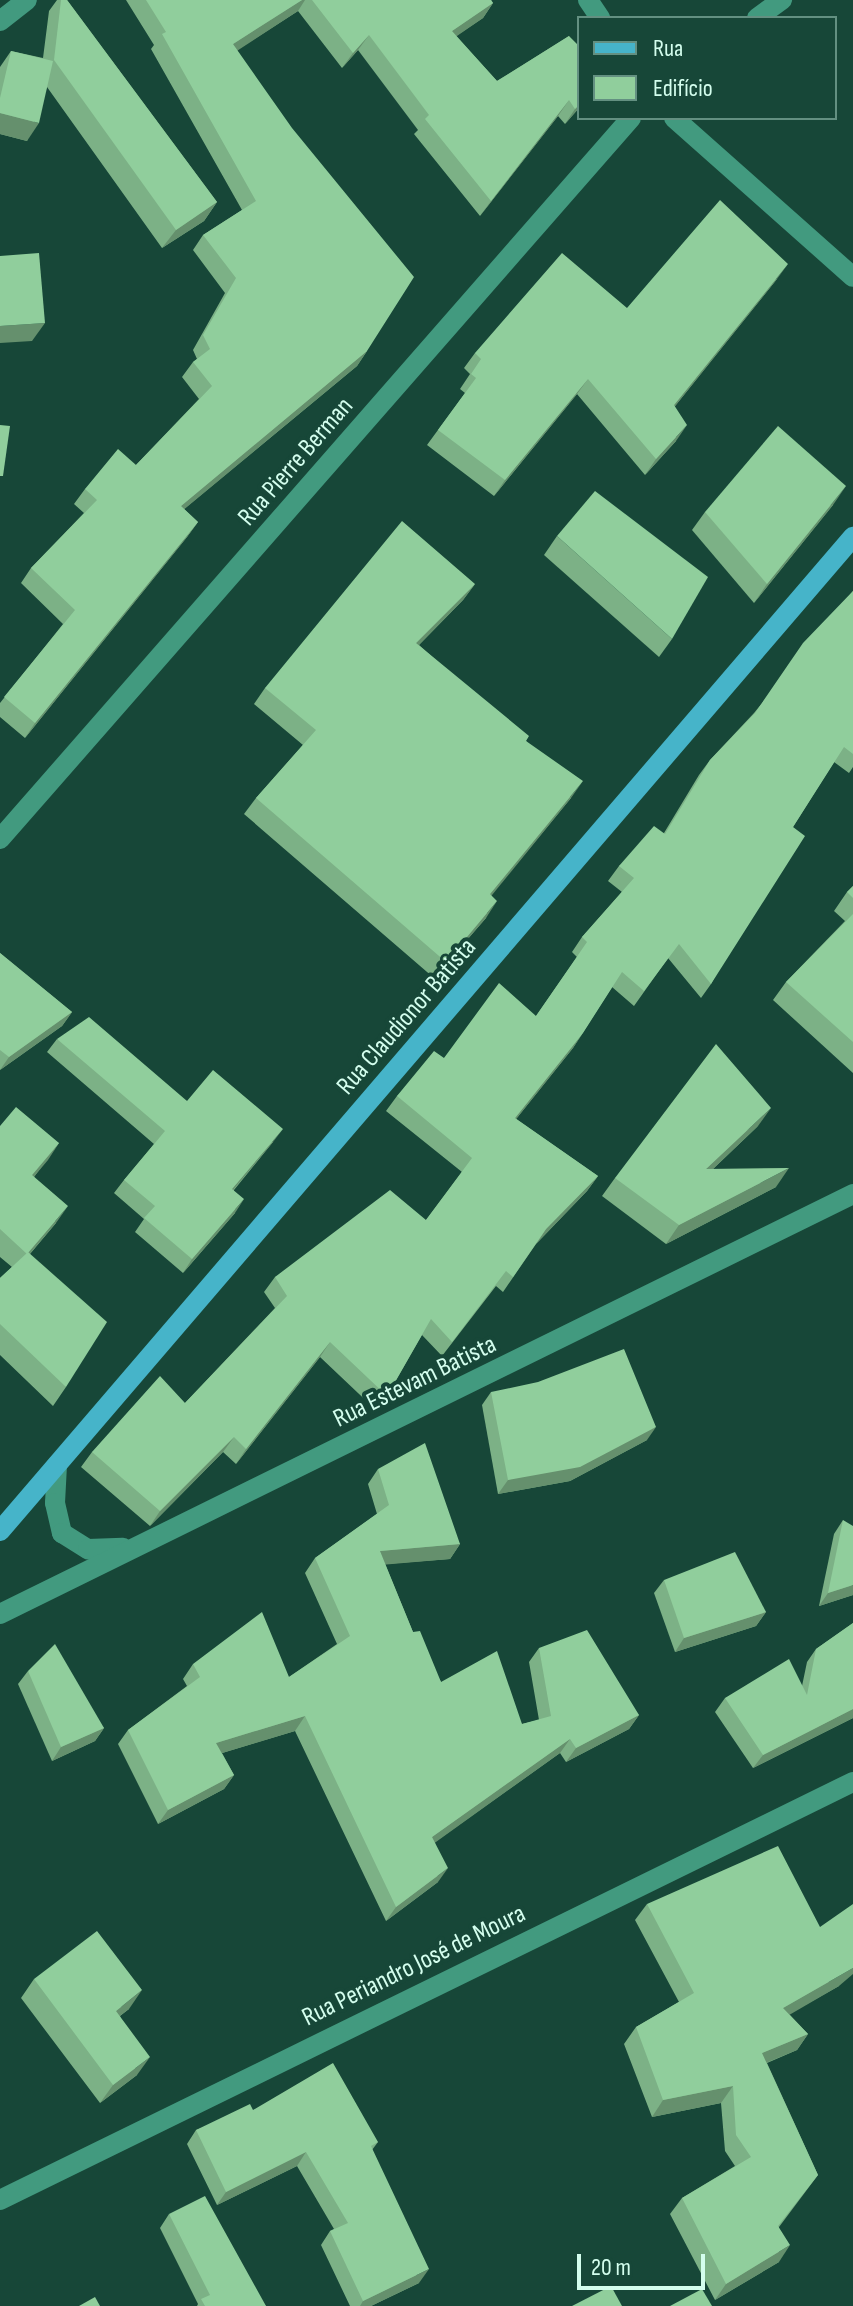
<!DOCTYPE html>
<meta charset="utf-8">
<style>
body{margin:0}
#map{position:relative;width:853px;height:2306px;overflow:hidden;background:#174738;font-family:"Sofia Sans Condensed",sans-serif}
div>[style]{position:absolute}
.minor>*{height:20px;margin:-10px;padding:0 10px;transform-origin:10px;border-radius:10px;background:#429a7f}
.major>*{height:20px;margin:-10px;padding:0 10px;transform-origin:10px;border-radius:10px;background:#46b4c9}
.wall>*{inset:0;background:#7cb186}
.shaded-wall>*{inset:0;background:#65906d}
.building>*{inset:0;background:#90ce9c}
span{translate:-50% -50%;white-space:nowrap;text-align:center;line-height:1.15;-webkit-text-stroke:8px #174738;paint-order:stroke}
.street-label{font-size:26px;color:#d4feee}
.legend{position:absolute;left:577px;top:16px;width:260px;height:104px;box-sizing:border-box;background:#174738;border:2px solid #639081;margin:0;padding:10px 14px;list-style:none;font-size:24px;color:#d4feee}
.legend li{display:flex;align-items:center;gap:16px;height:40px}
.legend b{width:40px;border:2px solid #639081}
.scale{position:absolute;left:577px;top:2254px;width:128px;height:36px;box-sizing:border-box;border:4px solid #d4feee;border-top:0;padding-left:10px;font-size:24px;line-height:28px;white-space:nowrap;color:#d4feee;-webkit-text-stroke:6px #174738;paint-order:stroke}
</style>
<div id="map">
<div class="minor">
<div style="left:588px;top:0;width:22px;rotate:56deg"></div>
<div style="left:757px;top:18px;width:31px;rotate:-36deg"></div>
<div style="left:0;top:21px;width:34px;rotate:-38deg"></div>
<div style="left:674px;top:118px;width:239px;rotate:41.6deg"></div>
<div style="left:0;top:839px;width:958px;rotate:-48.81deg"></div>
<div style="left:57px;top:1465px;width:38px;rotate:93deg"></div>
<div style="left:55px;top:1503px;width:31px;rotate:77deg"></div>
<div style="left:62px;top:1533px;width:31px;rotate:32deg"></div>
<div style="left:88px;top:1549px;width:35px;rotate:-2deg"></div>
<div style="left:0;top:1614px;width:951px;rotate:-26.21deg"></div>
<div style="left:0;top:2200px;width:950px;rotate:-26.11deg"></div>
</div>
<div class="major">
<div style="left:0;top:1531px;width:1310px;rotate:-49.37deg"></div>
</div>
<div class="wall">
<div style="clip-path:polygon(57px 0,67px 0,217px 202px,204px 221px,162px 248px,47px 87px,27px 141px,0 134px,0 67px,11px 51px,43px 58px,49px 11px)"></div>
<div style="clip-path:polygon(126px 0,491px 0,493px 3px,483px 18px,456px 36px,497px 81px,569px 36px,579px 108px,565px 124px,558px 116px,480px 216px,414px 134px,418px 130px,358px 50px,342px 68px,298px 11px,237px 50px,367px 351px,357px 366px,184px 509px,198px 522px,187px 537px,25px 738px,0 717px,0 703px,63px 624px,21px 583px,31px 568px,84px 513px,74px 504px,85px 489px,136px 465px,199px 399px,182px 377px,193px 362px,197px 359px,193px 350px,225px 293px,193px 250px,203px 235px,242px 210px,151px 49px,154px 45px)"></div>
<div style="clip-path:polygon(777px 279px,675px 406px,676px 441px,645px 475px,577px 394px,494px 496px,427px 445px,465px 393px,460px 389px,470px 374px,464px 368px,475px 353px,627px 308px)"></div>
<div style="clip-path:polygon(833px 505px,754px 603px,692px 530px,705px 512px)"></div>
<div style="clip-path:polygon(557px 536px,672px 639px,659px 657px,544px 555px)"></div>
<div style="clip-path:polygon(475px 584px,463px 600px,419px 645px,526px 741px,571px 798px,491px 895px,486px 918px,434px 978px,244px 814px,256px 798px,303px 745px,254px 704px,265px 688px)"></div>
<div style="clip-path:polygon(853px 591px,853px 767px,849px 773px,834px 762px,793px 827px,711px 984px,701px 998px,668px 958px,634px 1006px,612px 987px,573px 1048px,516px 1119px,598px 1176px,587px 1191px,536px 1244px,503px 1292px,496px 1286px,442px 1356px,422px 1335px,387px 1396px,377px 1411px,320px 1357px,236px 1464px,223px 1452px,150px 1526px,81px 1467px,92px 1452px,185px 1403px,275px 1308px,264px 1292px,275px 1277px,426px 1220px,462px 1172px,386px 1111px,397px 1096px,444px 1058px,536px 1016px,577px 957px,572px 952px,582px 937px,622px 892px,608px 881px,619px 866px,664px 833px,699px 775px,710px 760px,754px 713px)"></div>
<div style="clip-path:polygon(853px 886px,853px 1073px,773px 1000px,786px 982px,845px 921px,834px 911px,847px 892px)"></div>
<div style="clip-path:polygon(0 953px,72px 1012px,62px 1026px,0 1070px)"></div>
<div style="clip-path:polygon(57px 1039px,273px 1142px,234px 1190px,235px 1213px,183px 1273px,135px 1232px,144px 1219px,114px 1193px,124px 1180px,154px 1144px,47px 1052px)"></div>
<div style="clip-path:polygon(0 1126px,59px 1143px,34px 1177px,56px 1223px,30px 1254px,66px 1387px,53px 1406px,0 1355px,0 1278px,12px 1267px,0 1257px)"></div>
<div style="clip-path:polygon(758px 1126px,713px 1169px,776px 1187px,666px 1244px,602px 1196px,615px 1178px)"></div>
<div style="clip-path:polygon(491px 1392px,647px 1440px,570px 1481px,498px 1494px,482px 1405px)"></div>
<div style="clip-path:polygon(378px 1469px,460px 1544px,450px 1559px,385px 1564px,413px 1632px,441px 1682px,522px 1724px,539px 1720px,529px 1662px,539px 1648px,639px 1715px,629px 1729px,566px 1762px,560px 1753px,435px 1842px,438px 1882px,386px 1921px,295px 1731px,222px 1753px,234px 1775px,224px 1789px,158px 1824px,118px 1744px,128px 1730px,187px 1686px,183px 1679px,193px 1664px,289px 1677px,337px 1644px,305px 1573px,315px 1558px,377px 1514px,368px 1484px)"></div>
<div style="clip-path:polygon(843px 1520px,853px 1595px,819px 1606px,834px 1534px)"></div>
<div style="clip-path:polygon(664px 1580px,766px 1612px,756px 1626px,675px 1652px,654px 1593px)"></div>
<div style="clip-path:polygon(853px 1623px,853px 1718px,753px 1768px,715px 1712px,725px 1698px,802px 1686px,807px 1662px,816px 1649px)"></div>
<div style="clip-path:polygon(28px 1671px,104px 1728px,95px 1741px,52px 1761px,18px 1684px)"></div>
<div style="clip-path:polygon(647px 1904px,839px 1986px,789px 2014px,808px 2034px,797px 2050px,767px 2063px,818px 2175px,779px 2227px,779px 2262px,715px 2300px,670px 2214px,682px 2198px,735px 2166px,725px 2151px,721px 2103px,652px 2117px,624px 2044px,636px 2027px,679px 2002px,635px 1920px)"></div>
<div style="clip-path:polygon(34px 1979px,129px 2009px,120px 2016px,137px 2075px,100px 2103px,21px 1998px)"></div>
<div style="clip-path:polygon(253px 2110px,378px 2142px,372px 2150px,419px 2283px,371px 2306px,350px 2306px,321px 2245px,330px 2231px,334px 2229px,297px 2166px,217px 2205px,187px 2144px,196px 2130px)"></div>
<div style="clip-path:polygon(169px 2214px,266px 2306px,197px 2306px,198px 2304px,160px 2228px)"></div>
</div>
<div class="shaded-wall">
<div style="clip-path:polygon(302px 0,305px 0,298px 11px,223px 60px,233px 44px)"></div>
<div style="clip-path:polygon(493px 3px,483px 18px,441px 47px,452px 31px)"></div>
<div style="clip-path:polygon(369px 35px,358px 50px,342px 68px,353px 53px)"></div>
<div style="clip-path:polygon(569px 100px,558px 116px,480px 216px,491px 201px)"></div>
<div style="clip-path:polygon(579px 105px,579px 108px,565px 124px,575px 109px)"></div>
<div style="clip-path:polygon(0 113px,39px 123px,27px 141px,0 134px)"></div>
<div style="clip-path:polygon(217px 202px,204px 221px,162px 248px,176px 230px)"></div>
<div style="clip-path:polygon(788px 264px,777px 279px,664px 420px,674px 405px)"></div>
<div style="clip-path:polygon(45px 323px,32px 341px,0 343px,0 326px)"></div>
<div style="clip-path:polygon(367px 351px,357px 366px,170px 521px,181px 506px)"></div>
<div style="clip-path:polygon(588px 379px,577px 394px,494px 496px,505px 480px)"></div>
<div style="clip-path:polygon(687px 425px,676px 441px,645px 475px,656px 459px)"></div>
<div style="clip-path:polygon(846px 486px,833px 505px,754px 603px,767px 584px)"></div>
<div style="clip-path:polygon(198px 522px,187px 537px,25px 738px,35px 723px)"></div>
<div style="clip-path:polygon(475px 584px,463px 600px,405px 659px,416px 643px)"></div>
<div style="clip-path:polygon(583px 781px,571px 798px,479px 911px,490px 894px)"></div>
<div style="clip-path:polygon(497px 901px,486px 918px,434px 978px,446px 962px)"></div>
<div style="clip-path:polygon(72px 1012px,62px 1026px,0 1070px,9px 1057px)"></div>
<div style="clip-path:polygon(583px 1033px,573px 1048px,505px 1133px,515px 1118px)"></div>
<div style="clip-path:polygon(771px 1108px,758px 1126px,693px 1188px,706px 1169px)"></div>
<div style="clip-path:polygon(283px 1129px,273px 1142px,223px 1202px,232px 1189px)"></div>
<div style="clip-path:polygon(59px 1143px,48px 1160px,21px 1192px,32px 1175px)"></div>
<div style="clip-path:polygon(789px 1168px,776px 1187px,666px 1244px,679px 1225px)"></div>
<div style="clip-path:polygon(598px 1176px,587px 1191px,536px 1244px,546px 1229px)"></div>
<div style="clip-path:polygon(244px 1199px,235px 1213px,183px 1273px,192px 1259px)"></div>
<div style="clip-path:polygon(68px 1206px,56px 1223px,15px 1271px,27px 1254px)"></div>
<div style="clip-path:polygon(330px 1342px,320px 1357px,236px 1464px,246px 1449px)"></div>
<div style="clip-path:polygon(656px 1427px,647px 1440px,570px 1481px,498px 1494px,508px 1480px)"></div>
<div style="clip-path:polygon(234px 1437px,223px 1452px,150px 1526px,160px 1511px)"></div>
<div style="clip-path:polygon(460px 1544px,450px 1559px,369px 1566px,380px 1551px)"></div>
<div style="clip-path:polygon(853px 1585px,853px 1595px,819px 1606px,828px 1593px)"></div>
<div style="clip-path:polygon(766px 1612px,756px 1626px,675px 1652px,684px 1638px)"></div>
<div style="clip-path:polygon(853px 1709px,853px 1718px,753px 1768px,763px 1755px)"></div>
<div style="clip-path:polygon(639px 1715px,629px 1729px,566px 1762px,576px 1748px)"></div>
<div style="clip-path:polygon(305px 1716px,295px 1731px,206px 1758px,216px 1743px)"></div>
<div style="clip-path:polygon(104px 1728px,95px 1741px,52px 1761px,61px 1747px)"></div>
<div style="clip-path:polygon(570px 1739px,560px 1753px,422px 1852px,432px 1837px)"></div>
<div style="clip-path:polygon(234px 1775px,224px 1789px,158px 1824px,168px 1810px)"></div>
<div style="clip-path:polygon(448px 1868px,438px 1882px,386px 1921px,396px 1907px)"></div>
<div style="clip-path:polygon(853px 1968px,853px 1974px,839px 1986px,772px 2025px,783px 2008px)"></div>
<div style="clip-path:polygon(142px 1990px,129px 2009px,102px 2029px,116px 2011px)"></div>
<div style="clip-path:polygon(808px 2034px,797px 2050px,751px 2069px,762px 2053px)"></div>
<div style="clip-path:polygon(150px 2057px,137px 2075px,100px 2103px,113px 2085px)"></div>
<div style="clip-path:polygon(733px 2086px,721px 2103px,652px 2117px,663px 2100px)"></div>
<div style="clip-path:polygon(306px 2152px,297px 2166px,217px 2205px,226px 2192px)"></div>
<div style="clip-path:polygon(790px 2245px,779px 2262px,715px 2300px,726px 2284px)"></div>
<div style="clip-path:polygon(429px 2269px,419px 2283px,371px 2306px,360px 2306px,363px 2301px)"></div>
</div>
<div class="building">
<div style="clip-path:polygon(61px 0,67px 0,217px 202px,176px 230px,54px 60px)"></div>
<div style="clip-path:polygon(146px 0,302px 0,233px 44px,292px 128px,414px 277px,367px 351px,181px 506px,198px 522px,35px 723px,4px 697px,75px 610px,31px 568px,97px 500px,85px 489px,118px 449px,136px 465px,212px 386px,193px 362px,210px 349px,203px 335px,236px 278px,203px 235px,256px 201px,162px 34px,166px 32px)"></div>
<div style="clip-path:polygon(312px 0,491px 0,493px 3px,452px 31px,497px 81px,569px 36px,579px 46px,579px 105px,575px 109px,569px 100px,491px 201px,425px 119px,429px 115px,369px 35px,353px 53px)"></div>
<div style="clip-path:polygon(11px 51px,53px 61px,39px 123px,0 113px,0 98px)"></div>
<div style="clip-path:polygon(720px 200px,788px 264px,674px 405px,687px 425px,656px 459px,588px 379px,505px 480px,438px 430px,476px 378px,471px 374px,481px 359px,475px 353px,562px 253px,627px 308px)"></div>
<div style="clip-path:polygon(39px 253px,45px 323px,0 326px,0 256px)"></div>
<div style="clip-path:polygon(0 425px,10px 426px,3px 476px,0 476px)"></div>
<div style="clip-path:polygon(778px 426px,846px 486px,767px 584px,705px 512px)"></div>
<div style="clip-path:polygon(595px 491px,708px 577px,672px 639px,557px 536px)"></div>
<div style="clip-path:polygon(402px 521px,475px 584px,416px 643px,529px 736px,526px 741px,583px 781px,490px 894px,497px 901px,446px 962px,256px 798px,316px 730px,265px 688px)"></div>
<div style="clip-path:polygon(853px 591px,853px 754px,844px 747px,793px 827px,805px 836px,711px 984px,679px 944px,644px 991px,622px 972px,583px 1033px,515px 1118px,598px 1176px,546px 1229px,513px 1277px,506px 1271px,452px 1342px,431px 1319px,387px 1396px,330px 1342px,246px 1449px,234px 1437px,160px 1511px,92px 1452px,160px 1376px,185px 1403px,287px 1296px,275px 1277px,390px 1190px,426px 1220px,472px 1158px,397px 1096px,434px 1051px,444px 1058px,499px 983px,536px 1016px,587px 942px,582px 937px,634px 878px,619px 866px,654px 826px,665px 834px,710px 760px,755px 713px,803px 643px)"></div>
<div style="clip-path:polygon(853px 886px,853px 898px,847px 892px)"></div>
<div style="clip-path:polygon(853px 914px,853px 1042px,786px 982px)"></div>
<div style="clip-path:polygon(0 953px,72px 1012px,9px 1057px,0 1050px)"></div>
<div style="clip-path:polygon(89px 1017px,187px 1101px,213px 1070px,283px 1129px,232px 1189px,244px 1199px,192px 1259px,144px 1218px,155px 1206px,124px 1180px,165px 1131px,57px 1039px)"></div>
<div style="clip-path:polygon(716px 1044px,771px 1108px,706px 1169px,789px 1168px,679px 1225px,615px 1178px)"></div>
<div style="clip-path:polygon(16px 1107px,59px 1143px,32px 1175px,68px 1206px,27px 1254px,0 1229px,0 1126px)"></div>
<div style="clip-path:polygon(28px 1252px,107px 1322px,66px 1387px,0 1324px,0 1278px)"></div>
<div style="clip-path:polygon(624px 1349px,656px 1427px,580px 1467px,508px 1480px,491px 1392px,538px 1382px)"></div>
<div style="clip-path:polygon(425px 1443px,460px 1544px,380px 1551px,413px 1632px,420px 1631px,441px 1682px,497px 1651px,522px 1724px,551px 1716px,539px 1648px,587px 1630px,639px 1715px,576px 1748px,570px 1739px,432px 1837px,448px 1868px,396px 1907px,305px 1716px,216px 1743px,234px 1775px,168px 1810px,128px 1730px,200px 1677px,193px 1664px,262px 1612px,289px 1677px,350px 1636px,315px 1558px,389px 1505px,378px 1469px)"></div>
<div style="clip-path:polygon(843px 1520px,853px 1526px,853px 1585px,828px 1593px)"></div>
<div style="clip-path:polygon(735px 1552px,766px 1612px,684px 1638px,664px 1580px)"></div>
<div style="clip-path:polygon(853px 1623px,853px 1709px,763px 1755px,725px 1698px,789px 1659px,807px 1695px,816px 1649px)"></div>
<div style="clip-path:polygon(55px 1644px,104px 1728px,61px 1747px,28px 1671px)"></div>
<div style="clip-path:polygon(778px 1846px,820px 1927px,853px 1904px,853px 1968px,783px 2008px,808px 2034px,762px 2053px,818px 2175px,778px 2226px,790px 2245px,726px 2284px,682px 2198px,751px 2157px,736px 2135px,733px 2086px,663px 2100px,636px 2027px,694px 1993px,647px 1904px)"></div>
<div style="clip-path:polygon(97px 1931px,142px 1990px,116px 2011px,150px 2057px,113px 2085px,34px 1979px)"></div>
<div style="clip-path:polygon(333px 2063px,378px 2142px,371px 2146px,429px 2269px,363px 2301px,330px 2231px,348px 2223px,306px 2152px,226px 2192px,196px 2130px,250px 2104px,253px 2110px)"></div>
<div style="clip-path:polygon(205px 2196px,266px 2306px,205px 2306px,201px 2299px,210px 2295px,169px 2214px)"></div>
<div style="clip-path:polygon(611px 2286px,622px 2306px,572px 2306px)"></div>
<div style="clip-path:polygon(702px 2289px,712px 2306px,670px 2306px)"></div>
<div style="clip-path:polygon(95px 2297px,100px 2306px,79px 2306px)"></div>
</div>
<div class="street-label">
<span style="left:296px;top:462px;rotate:-49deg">Rua Pierre Berman</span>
<span style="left:407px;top:1017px;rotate:-49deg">Rua Claudionor Batista</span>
<span style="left:415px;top:1382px;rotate:-26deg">Rua Estevam Batista</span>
<span style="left:414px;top:1966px;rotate:-26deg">Rua Periandro José de Moura</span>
</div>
<ul class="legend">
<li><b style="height:10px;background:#46b4c9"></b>Rua</li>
<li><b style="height:22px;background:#90ce9c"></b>Edifício</li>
</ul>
<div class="scale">20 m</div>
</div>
